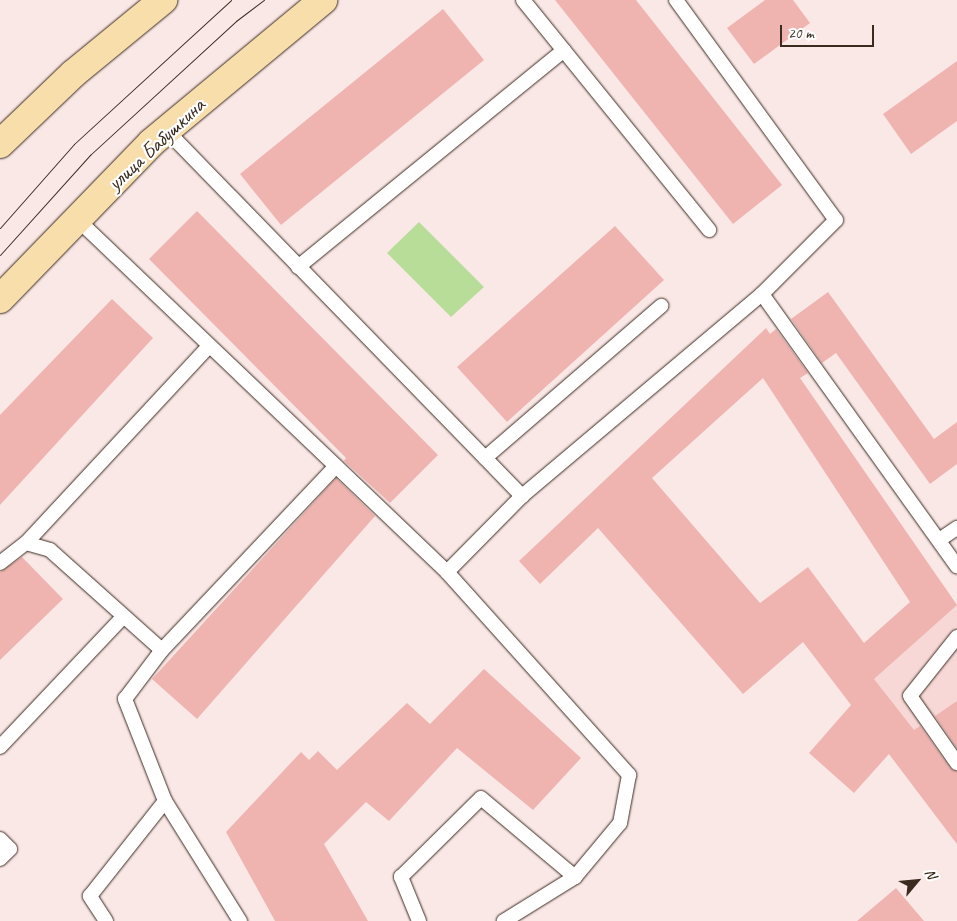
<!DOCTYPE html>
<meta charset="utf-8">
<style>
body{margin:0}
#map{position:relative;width:957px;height:921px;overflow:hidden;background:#fae8e7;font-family:Caveat,sans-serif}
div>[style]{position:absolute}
.built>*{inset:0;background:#f7d8d6}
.green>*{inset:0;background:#b8dd98}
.building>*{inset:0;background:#efb4b0}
.roads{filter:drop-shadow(0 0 1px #3b2a1e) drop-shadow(0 0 1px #3b2a1e)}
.lane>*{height:14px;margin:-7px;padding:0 7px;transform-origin:7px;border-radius:7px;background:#fff}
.primary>*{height:28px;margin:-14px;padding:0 14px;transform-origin:14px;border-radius:14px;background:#f8deab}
.tram>*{height:1px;margin:-0.5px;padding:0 0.5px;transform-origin:0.5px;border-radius:0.5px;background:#3b2a1e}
span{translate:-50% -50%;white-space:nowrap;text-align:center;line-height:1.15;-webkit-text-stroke:4.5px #fff;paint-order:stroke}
.street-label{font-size:21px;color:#3b2a1e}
.north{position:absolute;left:892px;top:856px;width:50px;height:50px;-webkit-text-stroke:4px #fff;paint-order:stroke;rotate:62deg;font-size:14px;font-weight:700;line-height:20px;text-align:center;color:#3b2a1e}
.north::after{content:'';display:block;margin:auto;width:18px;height:22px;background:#3b2a1e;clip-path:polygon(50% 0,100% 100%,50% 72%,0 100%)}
.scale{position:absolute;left:780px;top:25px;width:94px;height:22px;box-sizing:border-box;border:2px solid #3b2a1e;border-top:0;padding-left:6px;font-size:15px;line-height:18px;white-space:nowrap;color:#3b2a1e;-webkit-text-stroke:4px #fff;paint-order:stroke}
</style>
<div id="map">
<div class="built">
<div style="clip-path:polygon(939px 579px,957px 605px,957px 844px,829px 675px)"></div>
</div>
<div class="green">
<div style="clip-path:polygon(419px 222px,484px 287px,451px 317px,387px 253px)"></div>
</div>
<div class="building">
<div style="clip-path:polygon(555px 0,636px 0,782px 185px,733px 224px)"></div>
<div style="clip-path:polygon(765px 0,793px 0,810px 23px,754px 64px,727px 28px)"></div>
<div style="clip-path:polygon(443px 9px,484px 60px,281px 225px,240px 174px)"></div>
<div style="clip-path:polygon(957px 61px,957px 121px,911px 154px,883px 114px)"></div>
<div style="clip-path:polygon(197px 211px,438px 455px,390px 503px,344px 461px,346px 458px,149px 259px)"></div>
<div style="clip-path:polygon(615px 226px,664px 280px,507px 422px,457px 367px)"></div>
<div style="clip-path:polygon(828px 292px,934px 439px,957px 422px,957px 464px,930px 484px,836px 353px,822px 363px,791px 319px)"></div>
<div style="clip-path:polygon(112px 299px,153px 338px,0 505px,0 415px)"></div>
<div style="clip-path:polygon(evenodd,766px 328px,770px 334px,776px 329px,808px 373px,800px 378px,957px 605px,874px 679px,914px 730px,920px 726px,950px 768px,957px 772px,957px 844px,889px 754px,854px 793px,809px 753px,851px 705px,803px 642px,743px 694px,598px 528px,540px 584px,519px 561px,766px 328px,763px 378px,910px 602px,864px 643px,808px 567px,760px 603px,652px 478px,763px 378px)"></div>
<div style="clip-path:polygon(336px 478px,375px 516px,197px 719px,152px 679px)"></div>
<div style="clip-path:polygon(22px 557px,63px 599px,0 660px,0 572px)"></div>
<div style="clip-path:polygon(484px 669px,581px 758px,533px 810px,457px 748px,389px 821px,366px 802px,324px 844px,368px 921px,275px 921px,226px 832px,301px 752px,309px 760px,318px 751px,337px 770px,407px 703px,430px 724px)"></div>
<div style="clip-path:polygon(957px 701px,957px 748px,935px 716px)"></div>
<div style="clip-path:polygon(896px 888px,924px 921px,857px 921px)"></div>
</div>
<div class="roads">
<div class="lane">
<div style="left:523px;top:0;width:296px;rotate:51deg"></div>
<div style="left:676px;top:0;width:272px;rotate:54deg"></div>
<div style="left:836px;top:220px;width:105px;rotate:135deg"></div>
<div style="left:166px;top:130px;width:511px;rotate:45.79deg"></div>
<div style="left:77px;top:219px;width:511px;rotate:43.65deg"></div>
<div style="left:447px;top:572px;width:273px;rotate:48.1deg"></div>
<div style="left:629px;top:775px;width:49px;rotate:100.6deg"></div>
<div style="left:620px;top:823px;width:70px;rotate:129.8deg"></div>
<div style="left:575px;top:877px;width:84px;rotate:148.2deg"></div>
<div style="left:298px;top:267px;width:343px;rotate:-39.2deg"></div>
<div style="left:485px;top:458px;width:233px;rotate:-40.8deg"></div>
<div style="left:939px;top:540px;width:22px;rotate:-34deg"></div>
<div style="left:26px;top:543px;width:269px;rotate:-47.1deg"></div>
<div style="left:0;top:563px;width:33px;rotate:-38deg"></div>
<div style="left:26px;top:543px;width:25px;rotate:16deg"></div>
<div style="left:50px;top:550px;width:150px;rotate:41.8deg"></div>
<div style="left:447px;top:572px;width:107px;rotate:-45.4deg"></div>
<div style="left:522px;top:496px;width:314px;rotate:-40.1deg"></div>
<div style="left:762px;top:294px;width:335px;rotate:54.4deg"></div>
<div style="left:957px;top:637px;width:75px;rotate:128.5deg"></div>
<div style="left:910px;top:696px;width:82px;rotate:55deg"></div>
<div style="left:0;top:747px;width:180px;rotate:-46.6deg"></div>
<div style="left:165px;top:801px;width:142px;rotate:58deg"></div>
<div style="left:0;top:839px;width:14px;rotate:45deg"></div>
<div style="left:10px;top:849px;width:14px;rotate:135deg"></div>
<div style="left:106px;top:921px;width:30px;rotate:-123deg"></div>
<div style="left:90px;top:896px;width:121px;rotate:-51.7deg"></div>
<div style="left:165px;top:801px;width:110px;rotate:-111.4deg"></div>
<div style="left:125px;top:699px;width:61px;rotate:-52.9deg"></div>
<div style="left:162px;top:650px;width:253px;rotate:-46.6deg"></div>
<div style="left:419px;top:921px;width:48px;rotate:-112.2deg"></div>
<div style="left:401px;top:877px;width:112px;rotate:-44.6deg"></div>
<div style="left:481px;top:798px;width:123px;rotate:40deg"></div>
</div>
<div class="primary">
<div style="left:0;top:144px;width:101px;rotate:-43.8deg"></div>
<div style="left:73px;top:74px;width:117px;rotate:-39.4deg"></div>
<div style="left:0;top:299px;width:217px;rotate:-45.9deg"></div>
<div style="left:151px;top:143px;width:224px;rotate:-39.7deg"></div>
</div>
</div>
<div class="tram">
<div style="left:0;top:228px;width:112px;rotate:-48.6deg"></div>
<div style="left:74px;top:144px;width:213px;rotate:-42.5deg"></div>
<div style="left:0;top:255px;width:135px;rotate:-48deg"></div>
<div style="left:90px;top:155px;width:198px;rotate:-42.5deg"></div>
<div style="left:236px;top:21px;width:35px;rotate:-37deg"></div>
</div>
<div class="street-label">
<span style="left:156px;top:144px;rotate:-43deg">улица Бабушкина</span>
</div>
<div class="north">N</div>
<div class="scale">20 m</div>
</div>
